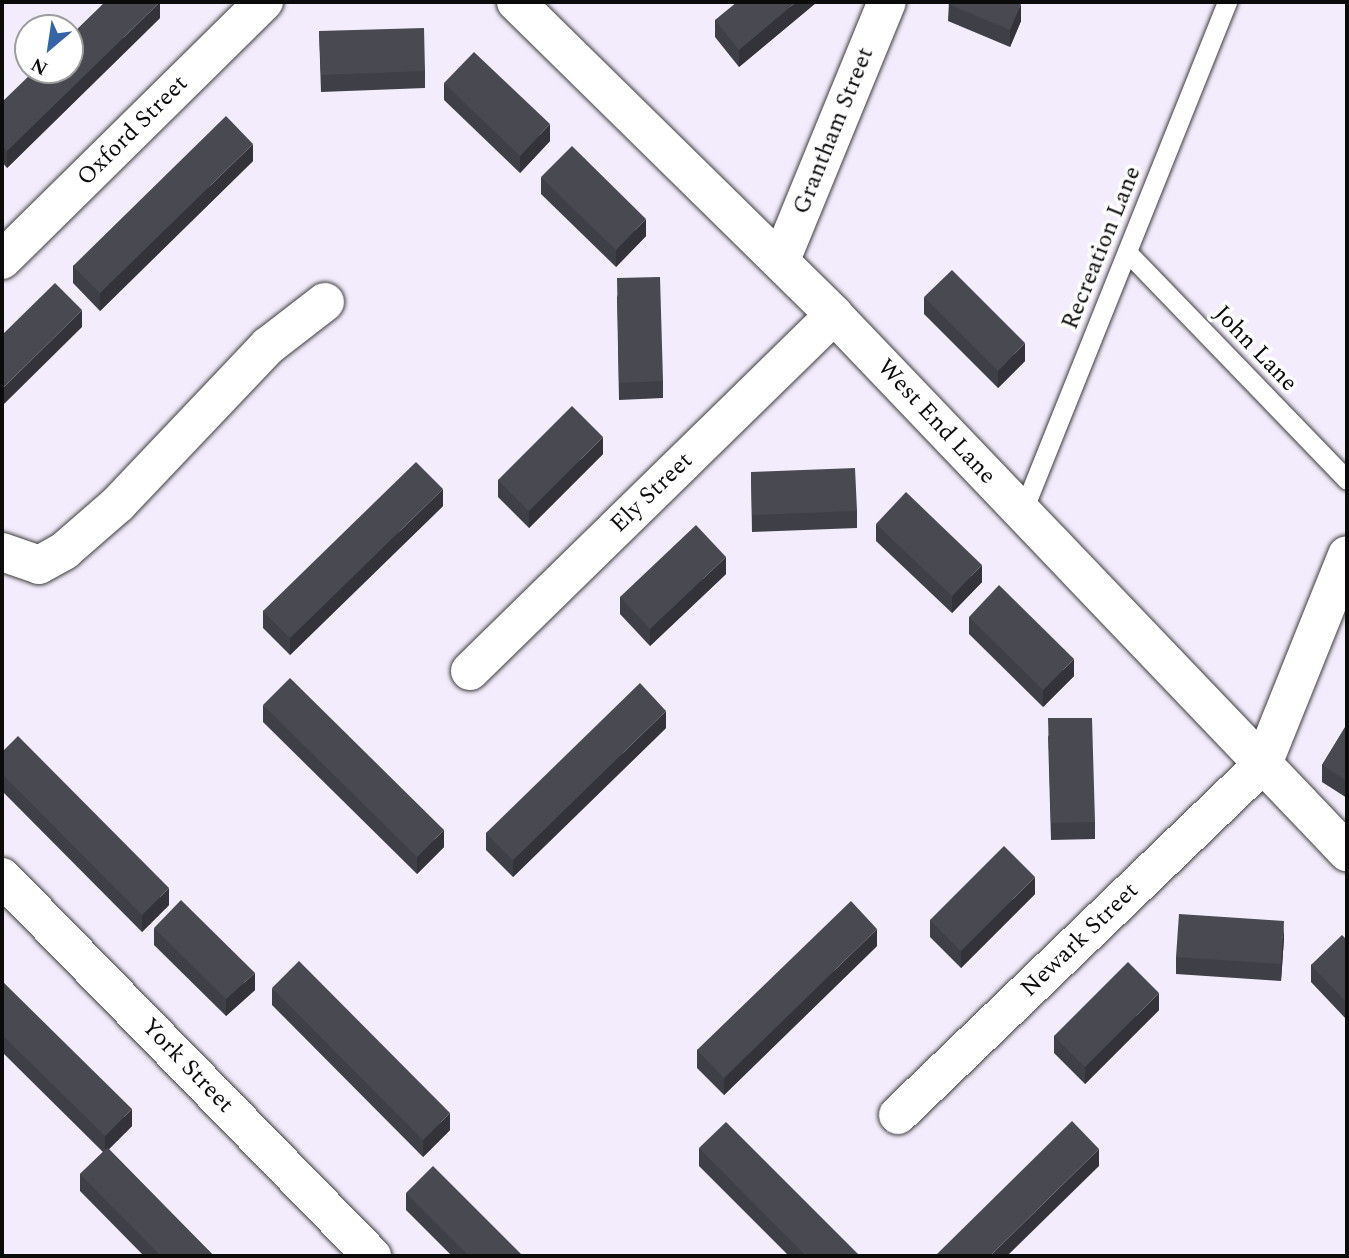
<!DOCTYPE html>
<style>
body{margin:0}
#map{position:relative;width:1349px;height:1258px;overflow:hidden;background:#f3ecfc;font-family:Spectral,serif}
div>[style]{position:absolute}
.roads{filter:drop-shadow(0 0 2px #3e3e3e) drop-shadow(0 0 2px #3e3e3e)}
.service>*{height:19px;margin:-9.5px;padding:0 9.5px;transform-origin:9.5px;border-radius:9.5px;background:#fff}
.minor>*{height:38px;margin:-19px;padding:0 19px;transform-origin:19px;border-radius:19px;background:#fff}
.tertiary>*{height:38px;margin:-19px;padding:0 19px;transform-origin:19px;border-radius:19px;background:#fff}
.wall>*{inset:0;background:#3f3f47}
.shaded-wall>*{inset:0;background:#333339}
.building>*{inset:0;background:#494952}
span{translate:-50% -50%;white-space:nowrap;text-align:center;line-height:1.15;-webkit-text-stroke:7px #fff;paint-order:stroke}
.street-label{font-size:24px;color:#0b0b0b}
.frame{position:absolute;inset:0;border:4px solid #0b0b0b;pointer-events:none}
.north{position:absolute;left:14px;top:14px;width:70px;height:70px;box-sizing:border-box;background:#fff;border:2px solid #9d9d9d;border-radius:50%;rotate:209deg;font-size:19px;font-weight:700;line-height:28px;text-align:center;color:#0b0b0b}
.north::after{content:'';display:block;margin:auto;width:24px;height:32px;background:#3665a7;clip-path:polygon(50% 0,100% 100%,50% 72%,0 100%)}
</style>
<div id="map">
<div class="roads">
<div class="service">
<div style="left:1127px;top:252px;width:317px;rotate:46deg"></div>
<div style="left:1022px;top:513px;width:551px;rotate:-68.14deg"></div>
</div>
<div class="minor">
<div style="left:2px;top:260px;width:368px;rotate:-44.6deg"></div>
<div style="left:781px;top:260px;width:279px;rotate:-67.7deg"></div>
<div style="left:2px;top:552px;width:39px;rotate:19deg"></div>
<div style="left:39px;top:565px;width:29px;rotate:-29deg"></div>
<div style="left:64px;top:551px;width:72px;rotate:-41deg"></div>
<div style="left:118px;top:504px;width:218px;rotate:-46.5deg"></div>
<div style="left:268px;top:346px;width:72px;rotate:-37.7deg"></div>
<div style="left:470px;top:671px;width:509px;rotate:-44.36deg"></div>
<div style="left:2px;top:877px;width:530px;rotate:45.69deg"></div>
<div style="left:898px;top:1115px;width:506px;rotate:-43.88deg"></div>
<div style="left:1263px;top:764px;width:225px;rotate:-68.1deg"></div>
</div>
<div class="tertiary">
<div style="left:516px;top:2px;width:446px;rotate:44.5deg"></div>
<div style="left:834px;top:315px;width:743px;rotate:46.31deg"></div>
</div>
</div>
<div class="wall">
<div style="clip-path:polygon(817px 2px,739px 67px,715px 37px,715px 20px)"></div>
<div style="clip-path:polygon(949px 2px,1019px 2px,1021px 21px,1010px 47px,948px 21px)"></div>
<div style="clip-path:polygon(160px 18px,7px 168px,2px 162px,2px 102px)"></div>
<div style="clip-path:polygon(319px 31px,425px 71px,425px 88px,321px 92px)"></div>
<div style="clip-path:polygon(444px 83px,550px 141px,520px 173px,444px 100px)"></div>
<div style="clip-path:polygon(253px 161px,100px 311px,73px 283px,73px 266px)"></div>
<div style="clip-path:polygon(541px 177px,646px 236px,616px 267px,541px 194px)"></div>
<div style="clip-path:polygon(617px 295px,663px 381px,663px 398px,619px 400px)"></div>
<div style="clip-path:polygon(924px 297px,1025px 361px,998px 388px,924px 314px)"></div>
<div style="clip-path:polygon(603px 454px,529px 528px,498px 497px,498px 480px)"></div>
<div style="clip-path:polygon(751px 472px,857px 511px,857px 528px,752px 532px)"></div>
<div style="clip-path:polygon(443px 506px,290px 655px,263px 628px,263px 611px)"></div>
<div style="clip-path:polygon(876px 524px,982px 582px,952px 613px,876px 541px)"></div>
<div style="clip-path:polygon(726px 574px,650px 646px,620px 614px,620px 597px)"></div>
<div style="clip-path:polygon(969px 617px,1074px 676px,1043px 707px,969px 634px)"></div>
<div style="clip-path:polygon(263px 705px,444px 847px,417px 874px,263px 722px)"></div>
<div style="clip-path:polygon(1347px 724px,1347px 798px,1322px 782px,1322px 765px)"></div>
<div style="clip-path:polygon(666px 728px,513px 877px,486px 850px,486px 833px)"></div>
<div style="clip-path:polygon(1048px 735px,1095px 822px,1095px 839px,1051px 840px)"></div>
<div style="clip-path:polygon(2px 752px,169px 905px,142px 932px,2px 791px)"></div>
<div style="clip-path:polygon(1035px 894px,961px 968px,930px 937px,930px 920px)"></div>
<div style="clip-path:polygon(154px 928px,255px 990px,226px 1016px,154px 945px)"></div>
<div style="clip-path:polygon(1284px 938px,1281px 981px,1176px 974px,1176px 957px)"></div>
<div style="clip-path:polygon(1347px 940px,1347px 1020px,1311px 982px,1311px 965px)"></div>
<div style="clip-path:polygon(877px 946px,724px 1095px,697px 1068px,697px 1050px)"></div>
<div style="clip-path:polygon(2px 981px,132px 1126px,109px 1149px,214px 1256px,144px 1256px,80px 1191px,80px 1174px,103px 1152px,2px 1052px)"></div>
<div style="clip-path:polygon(272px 988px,450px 1130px,423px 1157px,272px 1005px)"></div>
<div style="clip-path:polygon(1159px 1010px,1085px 1084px,1054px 1053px,1054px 1036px)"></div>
<div style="clip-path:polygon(699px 1148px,860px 1256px,789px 1256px,699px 1166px)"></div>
<div style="clip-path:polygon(406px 1193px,523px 1256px,452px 1256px,406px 1210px)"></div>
</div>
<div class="shaded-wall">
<div style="clip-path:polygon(160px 2px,160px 18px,7px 168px,7px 151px)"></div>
<div style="clip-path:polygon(796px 2px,817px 2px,739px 67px,739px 50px)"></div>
<div style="clip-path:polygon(1021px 4px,1021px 21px,1010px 47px,1010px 30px)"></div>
<div style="clip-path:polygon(550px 124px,550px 141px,520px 173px,520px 156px)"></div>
<div style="clip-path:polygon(253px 144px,253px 161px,100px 311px,100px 293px)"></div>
<div style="clip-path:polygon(646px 219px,646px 236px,616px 267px,616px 250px)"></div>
<div style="clip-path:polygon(82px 310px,82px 327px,2px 406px,2px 389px)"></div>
<div style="clip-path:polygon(1025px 343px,1025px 361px,998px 388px,998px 371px)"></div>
<div style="clip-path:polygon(603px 437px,603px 454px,529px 528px,529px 511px)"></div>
<div style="clip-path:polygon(443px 489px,443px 506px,290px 655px,290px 638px)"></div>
<div style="clip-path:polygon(726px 557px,726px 574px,650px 646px,650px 629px)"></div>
<div style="clip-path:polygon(982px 565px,982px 582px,952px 613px,952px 596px)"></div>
<div style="clip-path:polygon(1074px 659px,1074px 676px,1043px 707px,1043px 690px)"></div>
<div style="clip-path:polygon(666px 711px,666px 728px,513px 877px,513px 860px)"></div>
<div style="clip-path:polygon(3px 715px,3px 732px,2px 733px,2px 716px)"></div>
<div style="clip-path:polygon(444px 830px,444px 847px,417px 874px,417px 857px)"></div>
<div style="clip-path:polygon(1035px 877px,1035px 894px,961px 968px,961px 951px)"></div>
<div style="clip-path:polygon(169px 888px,169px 905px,142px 932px,142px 915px)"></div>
<div style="clip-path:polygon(1284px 921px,1284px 938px,1281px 981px,1281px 964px)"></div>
<div style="clip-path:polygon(877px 929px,877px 946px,724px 1095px,724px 1078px)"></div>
<div style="clip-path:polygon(255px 973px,255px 990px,226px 1016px,226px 999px)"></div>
<div style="clip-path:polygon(1159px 993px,1159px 1010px,1085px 1084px,1085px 1067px)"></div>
<div style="clip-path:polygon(132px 1109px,132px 1126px,105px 1153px,105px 1136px)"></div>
<div style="clip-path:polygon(450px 1113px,450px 1130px,423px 1157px,423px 1140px)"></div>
<div style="clip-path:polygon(1099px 1149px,1099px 1166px,1007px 1256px,990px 1256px)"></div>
</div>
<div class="building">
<div style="clip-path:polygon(105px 2px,160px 2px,7px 151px,2px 145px,2px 102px,35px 70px,70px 70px,70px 36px)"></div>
<div style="clip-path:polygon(737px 2px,796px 2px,739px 50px,715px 20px)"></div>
<div style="clip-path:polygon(949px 2px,997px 2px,1002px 4px,1003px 2px,1015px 2px,1021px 4px,1010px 30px,948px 4px)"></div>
<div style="clip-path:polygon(424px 28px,425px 71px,321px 75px,319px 31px)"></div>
<div style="clip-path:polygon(474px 52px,550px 124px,520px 156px,444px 83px)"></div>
<div style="clip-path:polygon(226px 116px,253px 144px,100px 293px,73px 266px)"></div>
<div style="clip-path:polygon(572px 146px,646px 219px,616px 250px,541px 177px)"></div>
<div style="clip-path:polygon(952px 270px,1025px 343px,998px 371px,924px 297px)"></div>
<div style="clip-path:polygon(660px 277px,663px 381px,619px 383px,617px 278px)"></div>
<div style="clip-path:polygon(55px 283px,82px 310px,2px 389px,2px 335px)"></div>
<div style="clip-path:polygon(572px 406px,603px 437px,529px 511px,498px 480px)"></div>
<div style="clip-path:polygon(416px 462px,443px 489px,290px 638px,263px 611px)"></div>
<div style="clip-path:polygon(855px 468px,857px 511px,752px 515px,751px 472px)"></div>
<div style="clip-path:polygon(906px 492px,982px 565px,952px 596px,876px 524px)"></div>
<div style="clip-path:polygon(696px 525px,726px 557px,650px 629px,620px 597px)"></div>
<div style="clip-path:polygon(999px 585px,1074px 659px,1043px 690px,969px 617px)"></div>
<div style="clip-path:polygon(290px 678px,444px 830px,417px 857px,263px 705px)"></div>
<div style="clip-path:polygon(640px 683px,666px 711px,513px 860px,486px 833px)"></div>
<div style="clip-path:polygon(1048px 718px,1092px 718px,1095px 822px,1051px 823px)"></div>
<div style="clip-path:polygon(1347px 724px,1347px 781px,1322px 765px)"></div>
<div style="clip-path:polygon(18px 736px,169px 888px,142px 915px,2px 774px,2px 752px)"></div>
<div style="clip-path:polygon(1004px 846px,1035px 877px,961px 951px,930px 920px)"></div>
<div style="clip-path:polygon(181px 900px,255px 973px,226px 999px,154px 928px)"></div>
<div style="clip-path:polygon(851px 901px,877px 929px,724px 1078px,697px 1050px)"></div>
<div style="clip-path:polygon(1179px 914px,1284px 921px,1281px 964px,1176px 957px)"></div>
<div style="clip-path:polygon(1342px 935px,1347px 940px,1347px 1003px,1311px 965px)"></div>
<div style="clip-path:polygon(299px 961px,450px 1113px,423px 1140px,272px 988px)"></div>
<div style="clip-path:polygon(1128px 962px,1159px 993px,1085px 1067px,1054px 1036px)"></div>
<div style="clip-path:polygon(2px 981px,132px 1109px,105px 1136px,2px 1035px)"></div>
<div style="clip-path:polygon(1072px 1121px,1099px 1149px,990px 1256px,935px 1256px)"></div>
<div style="clip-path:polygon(726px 1122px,860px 1256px,806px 1256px,699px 1148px)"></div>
<div style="clip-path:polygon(107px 1148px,214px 1256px,161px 1256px,80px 1174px)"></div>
<div style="clip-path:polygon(433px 1166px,523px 1256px,469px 1256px,406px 1193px)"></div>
</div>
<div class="street-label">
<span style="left:133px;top:131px;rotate:-45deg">Oxford Street</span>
<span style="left:834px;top:131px;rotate:-68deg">Grantham Street</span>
<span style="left:1102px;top:248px;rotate:-68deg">Recreation Lane</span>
<span style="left:1255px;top:349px;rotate:46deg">John Lane</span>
<span style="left:936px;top:422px;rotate:47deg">West End Lane</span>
<span style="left:652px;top:493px;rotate:-44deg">Ely Street</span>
<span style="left:1080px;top:940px;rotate:-44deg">Newark Street</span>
<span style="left:187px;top:1066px;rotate:46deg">York Street</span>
</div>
<div class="frame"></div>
<div class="north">N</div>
</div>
